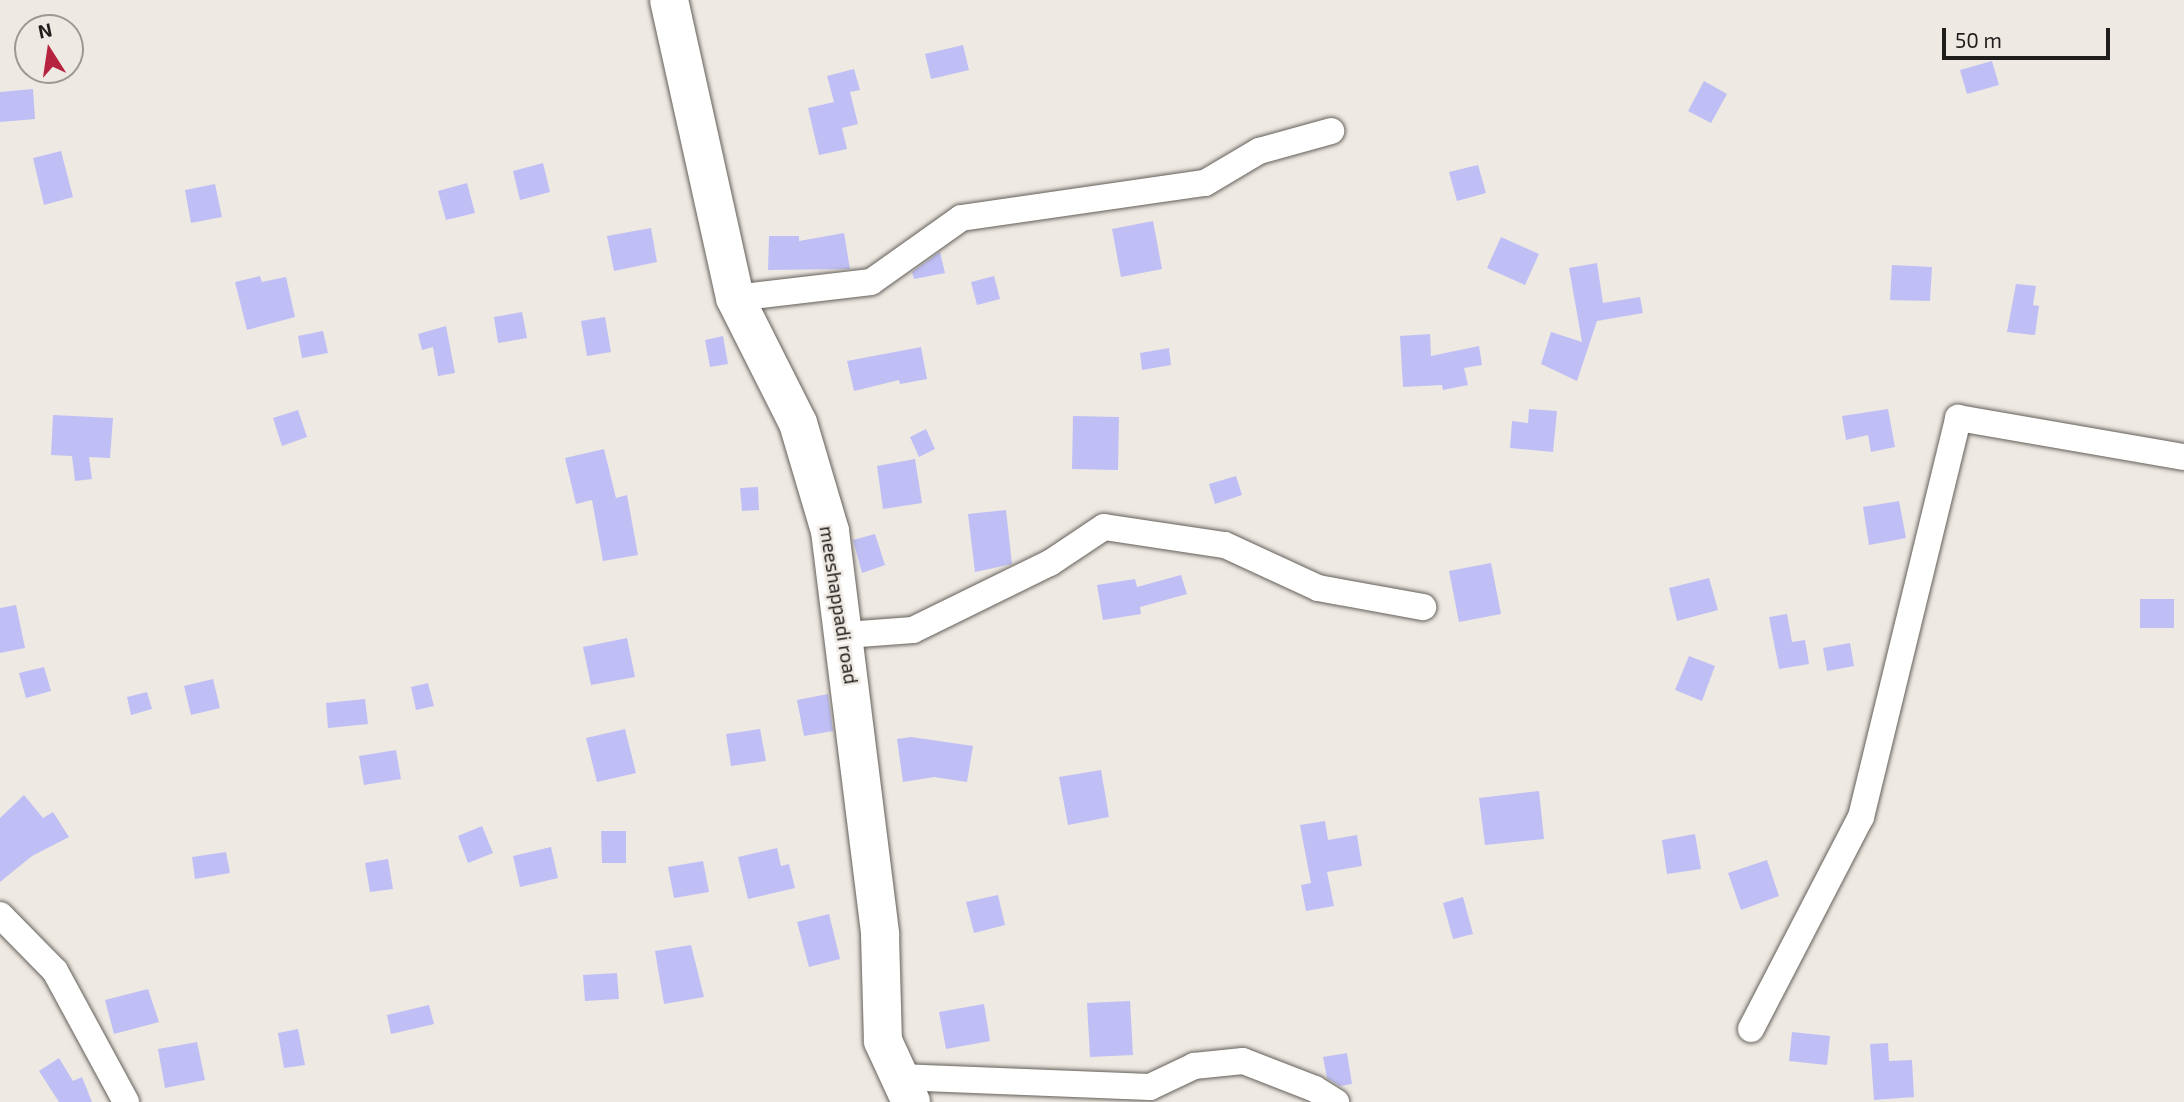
<!DOCTYPE html>
<style>
body{margin:0}
#map{position:relative;width:2184px;height:1102px;overflow:hidden;background:#eee9e2;font-family:"Exo 2",sans-serif}
div>[style]{position:absolute}
.building>*{inset:0;background:#c0bff5}
.roads{filter:drop-shadow(0 0 2px #64605a) drop-shadow(0 0 2px #64605a)}
.street>*{height:26px;margin:-13px;padding:0 13px;transform-origin:13px;border-radius:13px;background:#fff}
.secondary>*{height:38px;margin:-19px;padding:0 19px;transform-origin:19px;border-radius:19px;background:#fff}
span{translate:-50% -50%;white-space:nowrap;text-align:center;line-height:1.15;-webkit-text-stroke:5px #eee9e2;paint-order:stroke}
.street-label{font-size:19px;color:#201e1c}
.north{position:absolute;left:14px;top:14px;width:70px;height:70px;box-sizing:border-box;background:#eee9e2;border:2px solid #9c9893;border-radius:50%;rotate:348deg;font-size:19px;font-weight:700;line-height:28px;text-align:center;color:#201e1c}
.north::after{content:'';display:block;margin:auto;width:24px;height:32px;background:#b5233f;clip-path:polygon(50% 0,100% 100%,50% 72%,0 100%)}
.scale{position:absolute;left:1942px;top:28px;width:168px;height:32px;box-sizing:border-box;border:4px solid #201e1c;border-top:0;padding-left:9px;font-size:21px;line-height:24px;white-space:nowrap;color:#201e1c;-webkit-text-stroke:5px #eee9e2;paint-order:stroke}
</style>
<div id="map">
<div class="building">
<div style="clip-path:polygon(963px 45px,969px 70px,931px 79px,925px 54px)"></div>
<div style="clip-path:polygon(1992px 61px,1999px 85px,1967px 94px,1960px 70px)"></div>
<div style="clip-path:polygon(854px 69px,860px 90px,850px 92px,858px 124px,842px 128px,847px 149px,819px 155px,808px 108px,834px 102px,827px 76px)"></div>
<div style="clip-path:polygon(1704px 81px,1727px 94px,1711px 123px,1688px 111px)"></div>
<div style="clip-path:polygon(33px 89px,35px 119px,0 122px,0 92px)"></div>
<div style="clip-path:polygon(61px 151px,73px 197px,44px 205px,33px 158px)"></div>
<div style="clip-path:polygon(543px 163px,550px 192px,520px 200px,513px 171px)"></div>
<div style="clip-path:polygon(1478px 165px,1486px 193px,1457px 201px,1449px 172px)"></div>
<div style="clip-path:polygon(467px 183px,475px 213px,446px 220px,438px 191px)"></div>
<div style="clip-path:polygon(215px 184px,222px 217px,191px 223px,185px 190px)"></div>
<div style="clip-path:polygon(1153px 221px,1162px 269px,1121px 277px,1112px 229px)"></div>
<div style="clip-path:polygon(651px 228px,657px 262px,614px 271px,607px 236px)"></div>
<div style="clip-path:polygon(844px 233px,850px 269px,768px 270px,769px 236px,799px 236px,799px 241px)"></div>
<div style="clip-path:polygon(1501px 237px,1539px 254px,1525px 285px,1487px 268px)"></div>
<div style="clip-path:polygon(940px 252px,945px 273px,914px 279px,912px 272px)"></div>
<div style="clip-path:polygon(1597px 263px,1603px 303px,1640px 297px,1643px 313px,1597px 321px,1577px 381px,1541px 364px,1551px 332px,1582px 342px,1569px 268px)"></div>
<div style="clip-path:polygon(1892px 265px,1932px 267px,1930px 301px,1890px 300px)"></div>
<div style="clip-path:polygon(260px 276px,262px 282px,286px 277px,295px 317px,247px 330px,235px 282px)"></div>
<div style="clip-path:polygon(994px 276px,1000px 299px,977px 305px,971px 282px)"></div>
<div style="clip-path:polygon(2016px 284px,2036px 286px,2033px 305px,2039px 306px,2035px 335px,2007px 332px)"></div>
<div style="clip-path:polygon(522px 312px,527px 338px,498px 343px,494px 317px)"></div>
<div style="clip-path:polygon(605px 317px,611px 352px,587px 356px,581px 321px)"></div>
<div style="clip-path:polygon(446px 326px,455px 373px,438px 376px,433px 347px,422px 350px,418px 334px)"></div>
<div style="clip-path:polygon(323px 331px,328px 353px,302px 358px,298px 336px)"></div>
<div style="clip-path:polygon(1430px 334px,1431px 356px,1479px 346px,1482px 365px,1464px 368px,1468px 385px,1443px 390px,1442px 385px,1403px 387px,1400px 336px)"></div>
<div style="clip-path:polygon(723px 336px,728px 364px,710px 367px,705px 340px)"></div>
<div style="clip-path:polygon(921px 347px,927px 379px,900px 384px,899px 380px,854px 391px,847px 361px)"></div>
<div style="clip-path:polygon(1169px 348px,1171px 365px,1142px 370px,1140px 353px)"></div>
<div style="clip-path:polygon(1529px 409px,1557px 411px,1553px 452px,1510px 448px,1512px 421px,1528px 423px)"></div>
<div style="clip-path:polygon(1888px 409px,1895px 447px,1871px 452px,1868px 435px,1846px 440px,1842px 416px)"></div>
<div style="clip-path:polygon(298px 410px,307px 437px,282px 446px,273px 418px)"></div>
<div style="clip-path:polygon(53px 415px,113px 418px,110px 458px,89px 457px,92px 479px,75px 481px,72px 456px,51px 455px)"></div>
<div style="clip-path:polygon(1073px 416px,1119px 417px,1118px 470px,1072px 469px)"></div>
<div style="clip-path:polygon(926px 429px,935px 449px,919px 457px,910px 437px)"></div>
<div style="clip-path:polygon(604px 449px,616px 498px,627px 495px,638px 555px,603px 561px,592px 500px,576px 504px,565px 458px)"></div>
<div style="clip-path:polygon(915px 459px,922px 503px,883px 509px,877px 466px)"></div>
<div style="clip-path:polygon(1236px 476px,1242px 495px,1215px 504px,1209px 484px)"></div>
<div style="clip-path:polygon(758px 487px,759px 510px,742px 511px,740px 488px)"></div>
<div style="clip-path:polygon(1899px 501px,1906px 538px,1869px 545px,1863px 507px)"></div>
<div style="clip-path:polygon(1006px 510px,1012px 564px,975px 572px,968px 514px)"></div>
<div style="clip-path:polygon(875px 534px,885px 565px,862px 573px,853px 540px)"></div>
<div style="clip-path:polygon(1491px 563px,1501px 614px,1459px 622px,1449px 571px)"></div>
<div style="clip-path:polygon(1181px 575px,1187px 594px,1140px 607px,1141px 614px,1103px 620px,1097px 585px,1135px 579px,1137px 587px)"></div>
<div style="clip-path:polygon(1709px 578px,1718px 610px,1677px 621px,1669px 588px)"></div>
<div style="clip-path:polygon(2140px 599px,2174px 599px,2174px 628px,2140px 628px)"></div>
<div style="clip-path:polygon(16px 605px,25px 648px,0 653px,0 608px)"></div>
<div style="clip-path:polygon(1787px 614px,1792px 642px,1805px 640px,1809px 664px,1779px 669px,1769px 617px)"></div>
<div style="clip-path:polygon(627px 638px,635px 677px,591px 685px,583px 647px)"></div>
<div style="clip-path:polygon(1850px 643px,1854px 666px,1827px 671px,1823px 648px)"></div>
<div style="clip-path:polygon(1689px 656px,1715px 666px,1702px 701px,1675px 690px)"></div>
<div style="clip-path:polygon(44px 667px,51px 691px,26px 698px,19px 673px)"></div>
<div style="clip-path:polygon(213px 679px,220px 708px,191px 715px,184px 686px)"></div>
<div style="clip-path:polygon(428px 683px,434px 706px,416px 710px,411px 687px)"></div>
<div style="clip-path:polygon(147px 692px,152px 709px,131px 715px,127px 697px)"></div>
<div style="clip-path:polygon(828px 694px,833px 731px,804px 736px,797px 700px)"></div>
<div style="clip-path:polygon(365px 699px,368px 724px,328px 728px,326px 703px)"></div>
<div style="clip-path:polygon(625px 729px,636px 773px,597px 782px,586px 738px)"></div>
<div style="clip-path:polygon(760px 729px,766px 761px,731px 766px,726px 734px)"></div>
<div style="clip-path:polygon(911px 737px,973px 746px,967px 782px,934px 777px,903px 782px,897px 739px)"></div>
<div style="clip-path:polygon(396px 750px,401px 779px,364px 785px,359px 756px)"></div>
<div style="clip-path:polygon(1101px 770px,1109px 817px,1068px 825px,1059px 777px)"></div>
<div style="clip-path:polygon(1539px 791px,1544px 839px,1485px 845px,1479px 798px)"></div>
<div style="clip-path:polygon(24px 795px,43px 818px,53px 812px,69px 837px,32px 856px,0 882px,0 818px)"></div>
<div style="clip-path:polygon(1325px 821px,1328px 840px,1357px 835px,1362px 866px,1327px 872px,1334px 906px,1306px 911px,1301px 885px,1311px 883px,1300px 825px)"></div>
<div style="clip-path:polygon(482px 826px,493px 853px,468px 863px,458px 836px)"></div>
<div style="clip-path:polygon(601px 831px,626px 831px,626px 863px,602px 863px)"></div>
<div style="clip-path:polygon(1695px 834px,1701px 869px,1667px 874px,1662px 840px)"></div>
<div style="clip-path:polygon(551px 847px,558px 878px,520px 887px,513px 856px)"></div>
<div style="clip-path:polygon(777px 848px,781px 866px,789px 864px,795px 888px,748px 899px,738px 857px)"></div>
<div style="clip-path:polygon(226px 852px,230px 873px,195px 879px,192px 857px)"></div>
<div style="clip-path:polygon(388px 859px,393px 889px,370px 892px,365px 863px)"></div>
<div style="clip-path:polygon(1767px 860px,1779px 896px,1741px 910px,1728px 873px)"></div>
<div style="clip-path:polygon(703px 861px,709px 892px,674px 898px,668px 867px)"></div>
<div style="clip-path:polygon(998px 895px,1005px 925px,974px 933px,966px 902px)"></div>
<div style="clip-path:polygon(1463px 897px,1473px 934px,1453px 939px,1443px 903px)"></div>
<div style="clip-path:polygon(829px 914px,840px 959px,809px 967px,797px 922px)"></div>
<div style="clip-path:polygon(691px 945px,704px 997px,664px 1004px,655px 951px)"></div>
<div style="clip-path:polygon(617px 973px,619px 999px,585px 1001px,583px 975px)"></div>
<div style="clip-path:polygon(148px 989px,159px 1022px,114px 1034px,105px 1000px)"></div>
<div style="clip-path:polygon(1130px 1001px,1133px 1055px,1090px 1057px,1087px 1003px)"></div>
<div style="clip-path:polygon(984px 1004px,990px 1041px,946px 1049px,939px 1012px)"></div>
<div style="clip-path:polygon(429px 1005px,434px 1024px,391px 1034px,387px 1015px)"></div>
<div style="clip-path:polygon(298px 1029px,305px 1065px,284px 1068px,278px 1033px)"></div>
<div style="clip-path:polygon(1792px 1032px,1830px 1036px,1827px 1065px,1789px 1061px)"></div>
<div style="clip-path:polygon(197px 1042px,205px 1080px,165px 1088px,158px 1049px)"></div>
<div style="clip-path:polygon(1888px 1043px,1889px 1061px,1912px 1060px,1914px 1097px,1874px 1100px,1870px 1044px)"></div>
<div style="clip-path:polygon(1347px 1053px,1352px 1084px,1340px 1086px,1327px 1078px,1323px 1057px)"></div>
<div style="clip-path:polygon(59px 1058px,73px 1081px,82px 1077px,92px 1102px,59px 1102px,39px 1071px)"></div>
</div>
<div class="roads">
<div class="street">
<div style="left:735px;top:298px;width:137px;rotate:-6.7deg"></div>
<div style="left:871px;top:282px;width:110px;rotate:-35.4deg"></div>
<div style="left:961px;top:218px;width:246px;rotate:-8.2deg"></div>
<div style="left:1205px;top:183px;width:63px;rotate:-30.7deg"></div>
<div style="left:1259px;top:151px;width:75px;rotate:-15.5deg"></div>
<div style="left:846px;top:635px;width:67px;rotate:-4.3deg"></div>
<div style="left:913px;top:630px;width:153px;rotate:-26.1deg"></div>
<div style="left:1050px;top:563px;width:65px;rotate:-33.7deg"></div>
<div style="left:1104px;top:527px;width:122px;rotate:8.5deg"></div>
<div style="left:1225px;top:545px;width:102px;rotate:24.8deg"></div>
<div style="left:1318px;top:588px;width:107px;rotate:10.3deg"></div>
<div style="left:0;top:915px;width:78px;rotate:45.5deg"></div>
<div style="left:55px;top:971px;width:149px;rotate:61.5deg"></div>
<div style="left:1751px;top:1029px;width:239px;rotate:-62.6deg"></div>
<div style="left:1861px;top:817px;width:411px;rotate:-76.3deg"></div>
<div style="left:1958px;top:418px;width:229px;rotate:9.8deg"></div>
<div style="left:899px;top:1077px;width:251px;rotate:2.3deg"></div>
<div style="left:1150px;top:1087px;width:49px;rotate:-25.5deg"></div>
<div style="left:1194px;top:1066px;width:49px;rotate:-5.8deg"></div>
<div style="left:1243px;top:1061px;width:77px;rotate:21.3deg"></div>
<div style="left:1315px;top:1089px;width:25px;rotate:32deg"></div>
</div>
<div class="secondary">
<div style="left:669px;top:0;width:305px;rotate:77.5deg"></div>
<div style="left:735px;top:298px;width:140px;rotate:63.3deg"></div>
<div style="left:798px;top:423px;width:113px;rotate:73.5deg"></div>
<div style="left:830px;top:531px;width:407px;rotate:82.9deg"></div>
<div style="left:880px;top:935px;width:106px;rotate:88.4deg"></div>
<div style="left:883px;top:1041px;width:67px;rotate:65.3deg"></div>
</div>
</div>
<div class="street-label">
<span style="left:839px;top:605px;rotate:81deg">meeshappadi road</span>
</div>
<div class="north">N</div>
<div class="scale">50 m</div>
</div>
